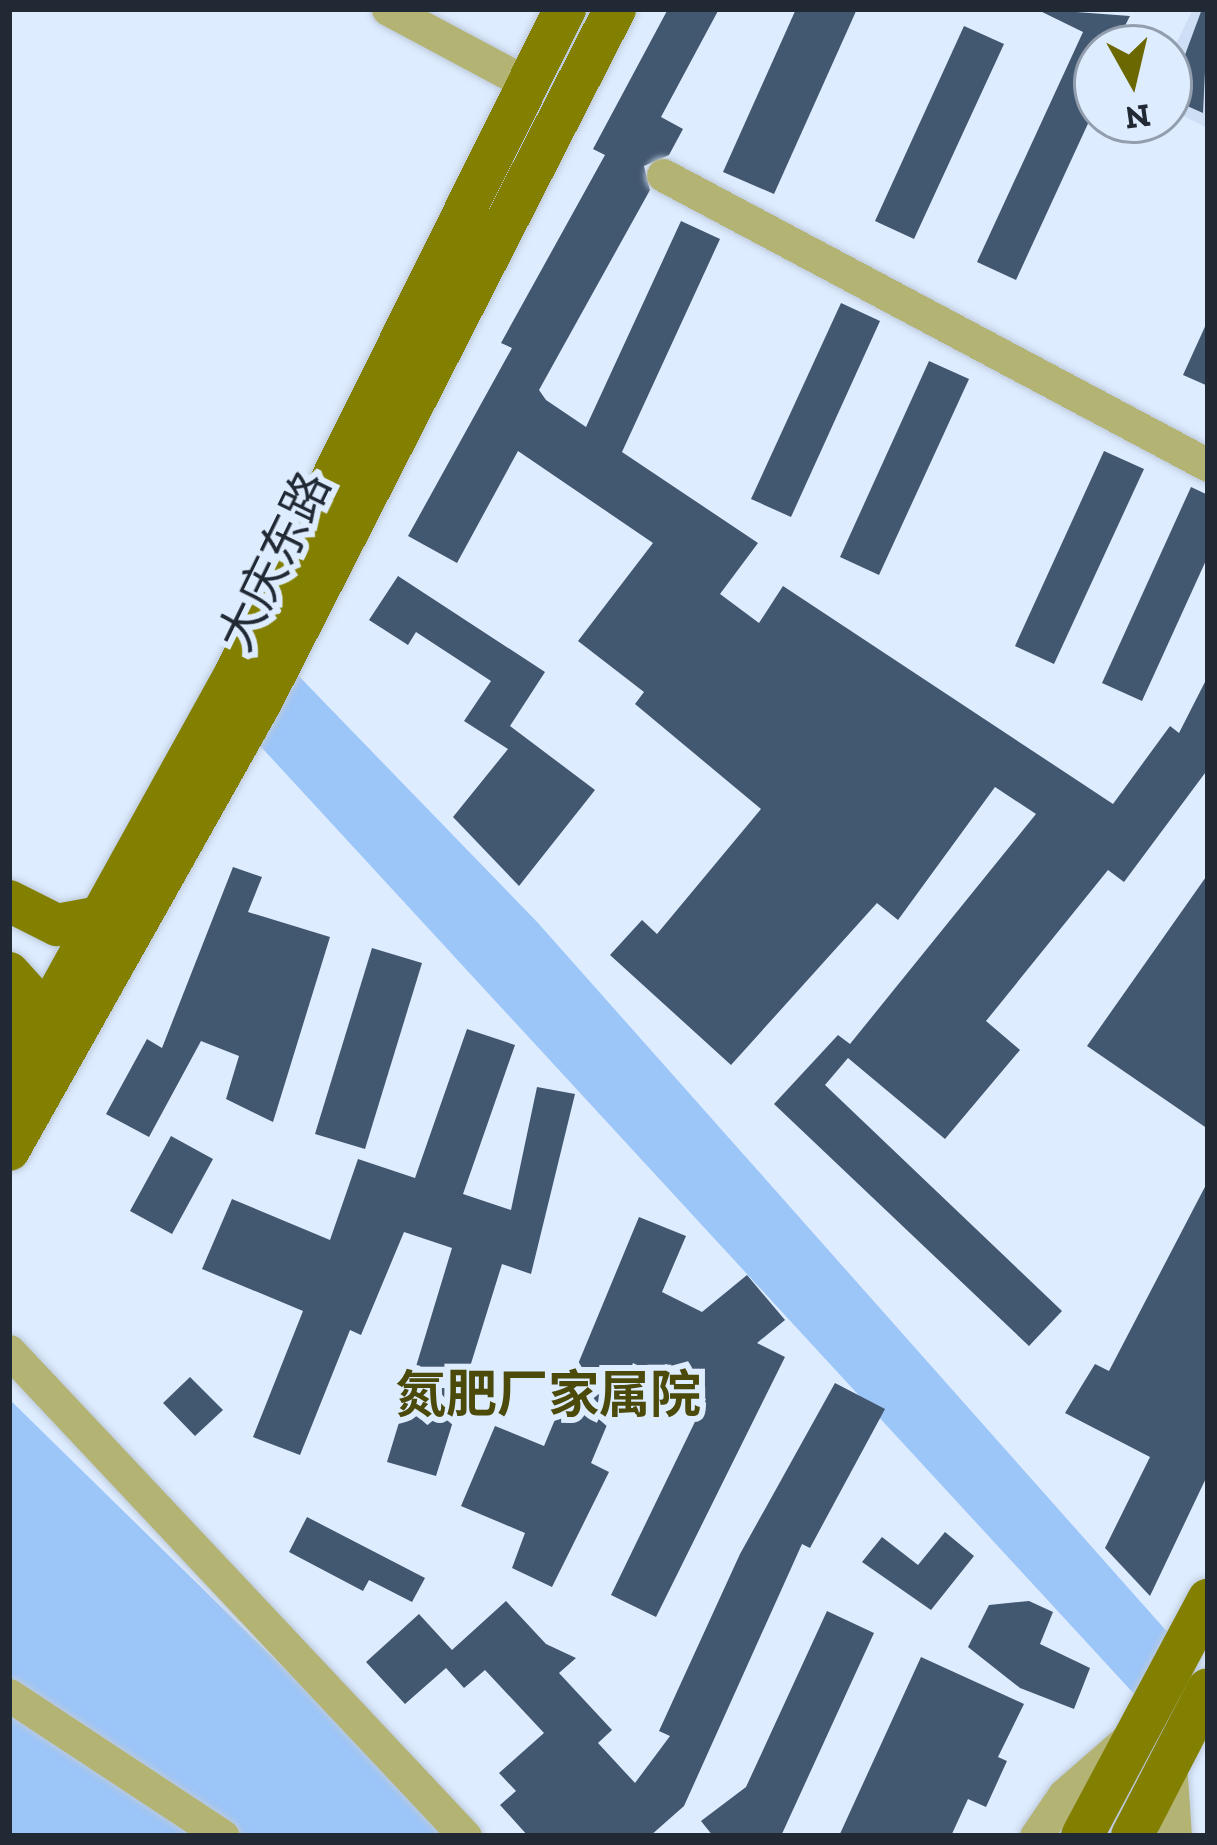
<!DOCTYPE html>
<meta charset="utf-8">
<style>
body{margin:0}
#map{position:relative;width:1217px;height:1845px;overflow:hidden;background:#deecff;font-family:"Zilla Slab","Noto Sans SC",serif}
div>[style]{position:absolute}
.built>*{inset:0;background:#cedff5}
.green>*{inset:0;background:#9cc5f8}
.building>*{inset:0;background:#425770}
.roads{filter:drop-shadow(0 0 3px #bcc9da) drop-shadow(0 0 3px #bcc9da)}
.minor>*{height:33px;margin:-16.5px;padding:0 16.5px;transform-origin:16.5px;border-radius:16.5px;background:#b3b374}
.major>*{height:42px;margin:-21px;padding:0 21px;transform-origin:21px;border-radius:21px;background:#838001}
span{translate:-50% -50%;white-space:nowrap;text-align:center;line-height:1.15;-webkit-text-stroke:12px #deecff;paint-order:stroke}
.street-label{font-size:48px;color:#202934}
.neighbourhood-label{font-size:51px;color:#4b4a0a;font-weight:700}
.frame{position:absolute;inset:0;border:12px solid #202934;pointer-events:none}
.north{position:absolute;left:1073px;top:24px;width:120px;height:120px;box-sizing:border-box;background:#deecff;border:3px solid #929eae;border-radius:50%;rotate:172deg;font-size:33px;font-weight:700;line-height:48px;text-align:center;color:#202934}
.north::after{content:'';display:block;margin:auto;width:42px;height:54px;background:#6b6802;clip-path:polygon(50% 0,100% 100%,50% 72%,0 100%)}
</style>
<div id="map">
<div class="built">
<div style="clip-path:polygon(1193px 9px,1208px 9px,1208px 128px,1169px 109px,1169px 58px)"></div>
</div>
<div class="green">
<div style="clip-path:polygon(290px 667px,538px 923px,1170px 1635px,1136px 1696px,252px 737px)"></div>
<div style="clip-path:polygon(9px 1399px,455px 1836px,9px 1836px)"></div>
</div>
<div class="building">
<div style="clip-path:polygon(668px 9px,719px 9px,661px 117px,683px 129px,669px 155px,644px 166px,650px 190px,539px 390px,546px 400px,586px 427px,681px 221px,720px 239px,622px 452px,758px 543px,720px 594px,759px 623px,783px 586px,1113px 804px,1170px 726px,1179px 733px,1208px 676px,1208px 769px,1124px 882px,1108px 870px,986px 1021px,1020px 1050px,945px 1139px,848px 1058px,825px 1085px,1062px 1311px,1029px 1346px,774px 1104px,838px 1035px,850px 1044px,1036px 814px,995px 787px,898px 920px,877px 903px,731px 1065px,610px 955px,642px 920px,657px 934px,761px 809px,635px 704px,644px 692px,578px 641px,653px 543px,518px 451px,457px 563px,408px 536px,512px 348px,501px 343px,605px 155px,593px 149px)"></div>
<div style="clip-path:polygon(796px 9px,857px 9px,774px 194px,723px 172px)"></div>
<div style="clip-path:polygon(1036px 9px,1130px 16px,1114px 47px,1097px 39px,1097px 104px,1016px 280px,977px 262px,1083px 32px)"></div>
<div style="clip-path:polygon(1202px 9px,1208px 9px,1203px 113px,1169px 98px)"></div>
<div style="clip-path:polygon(964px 26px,1004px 44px,914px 239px,875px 221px)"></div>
<div style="clip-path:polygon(841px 303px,880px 321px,791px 517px,751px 499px)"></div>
<div style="clip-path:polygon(1208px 320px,1208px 386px,1183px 375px)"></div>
<div style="clip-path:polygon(929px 361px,969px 379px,879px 575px,840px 557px)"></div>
<div style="clip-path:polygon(1104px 451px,1144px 469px,1054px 664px,1015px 646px)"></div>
<div style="clip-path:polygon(1191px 487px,1208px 495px,1208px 556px,1142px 701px,1102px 683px)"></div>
<div style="clip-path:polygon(398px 576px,545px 672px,510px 726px,595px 790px,519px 886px,453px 817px,508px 749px,464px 721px,491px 681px,416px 632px,408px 645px,369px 620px)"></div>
<div style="clip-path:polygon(233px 867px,262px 877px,248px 912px,330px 937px,273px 1122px,226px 1099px,239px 1056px,201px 1041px,149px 1137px,106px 1114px,147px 1039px,162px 1048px)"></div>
<div style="clip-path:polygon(1208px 874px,1208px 1129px,1087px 1046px)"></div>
<div style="clip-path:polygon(372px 948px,422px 963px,365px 1149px,315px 1134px)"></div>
<div style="clip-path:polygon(467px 1029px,515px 1045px,463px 1194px,511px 1210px,537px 1087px,575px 1094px,531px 1274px,502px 1264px,436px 1476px,387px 1462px,452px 1248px,404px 1232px,361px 1335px,350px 1330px,300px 1455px,253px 1437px,303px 1311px,202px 1269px,232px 1199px,330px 1240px,358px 1159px,415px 1178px)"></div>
<div style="clip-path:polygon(171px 1136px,213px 1159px,172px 1234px,130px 1211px)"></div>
<div style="clip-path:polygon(1208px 1181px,1208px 1474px,1150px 1596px,1105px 1548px,1150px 1457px,1065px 1413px,1095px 1364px,1109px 1371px)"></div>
<div style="clip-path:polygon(639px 1217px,686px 1236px,662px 1292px,702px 1312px,747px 1275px,785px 1320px,757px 1343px,785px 1357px,656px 1617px,611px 1595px,706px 1399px,633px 1363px,591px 1463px,609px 1472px,552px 1587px,512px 1568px,525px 1533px,461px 1506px,495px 1426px,544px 1446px)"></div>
<div style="clip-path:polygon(190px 1377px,223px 1410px,195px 1436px,163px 1403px)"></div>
<div style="clip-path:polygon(835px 1383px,885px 1409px,810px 1548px,802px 1544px,684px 1806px,650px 1836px,528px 1836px,500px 1805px,516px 1791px,499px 1773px,544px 1733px,485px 1670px,464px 1688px,446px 1668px,405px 1704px,366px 1662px,419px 1614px,452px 1650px,506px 1601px,546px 1644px,576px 1658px,559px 1673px,612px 1730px,598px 1743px,635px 1783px,670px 1736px,659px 1731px,740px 1554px)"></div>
<div style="clip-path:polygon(307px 1517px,425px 1578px,412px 1602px,369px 1580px,363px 1591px,289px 1552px)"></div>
<div style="clip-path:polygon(945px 1532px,974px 1556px,931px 1610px,862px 1562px,882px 1537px,918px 1565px)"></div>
<div style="clip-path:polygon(1029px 1601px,1053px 1612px,1040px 1644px,1090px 1668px,1074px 1709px,1020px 1688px,968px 1647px,989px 1605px)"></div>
<div style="clip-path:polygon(827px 1611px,874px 1633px,781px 1836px,713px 1836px,701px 1821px,746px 1787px)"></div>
<div style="clip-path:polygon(921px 1657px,1024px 1704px,998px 1757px,1007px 1761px,986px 1807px,968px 1799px,951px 1836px,839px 1836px)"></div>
</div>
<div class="roads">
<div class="minor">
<div style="left:388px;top:9px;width:153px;rotate:28.1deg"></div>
<div style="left:663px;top:175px;width:617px;rotate:28.02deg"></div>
<div style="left:9px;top:1351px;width:666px;rotate:46.77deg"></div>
<div style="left:9px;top:1695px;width:256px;rotate:33.4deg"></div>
<div style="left:1170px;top:1763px;width:73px;rotate:86.1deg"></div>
<div style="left:1036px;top:1836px;width:50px;rotate:-55.7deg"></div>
<div style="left:1064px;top:1795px;width:84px;rotate:-41.1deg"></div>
</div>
<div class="major">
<div style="left:9px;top:901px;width:54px;rotate:26.6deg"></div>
<div style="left:57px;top:925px;width:48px;rotate:-10.8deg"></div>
<div style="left:9px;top:973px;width:28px;rotate:48deg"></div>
<div style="left:28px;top:994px;width:48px;rotate:82.9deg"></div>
<div style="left:9px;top:1082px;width:469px;rotate:-61deg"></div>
<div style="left:236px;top:672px;width:740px;rotate:-63.61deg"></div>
<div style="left:9px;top:1150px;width:514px;rotate:-60.64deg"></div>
<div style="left:261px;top:702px;width:778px;rotate:-62.94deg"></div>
<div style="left:1082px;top:1836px;width:268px;rotate:-61.9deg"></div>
<div style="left:1132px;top:1836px;width:165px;rotate:-62.7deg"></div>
</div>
</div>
<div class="street-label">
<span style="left:274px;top:561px;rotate:-64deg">大庆东路</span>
</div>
<div class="neighbourhood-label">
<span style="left:548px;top:1395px">氮肥厂家属院</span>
</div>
<div class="frame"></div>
<div class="north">N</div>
</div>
